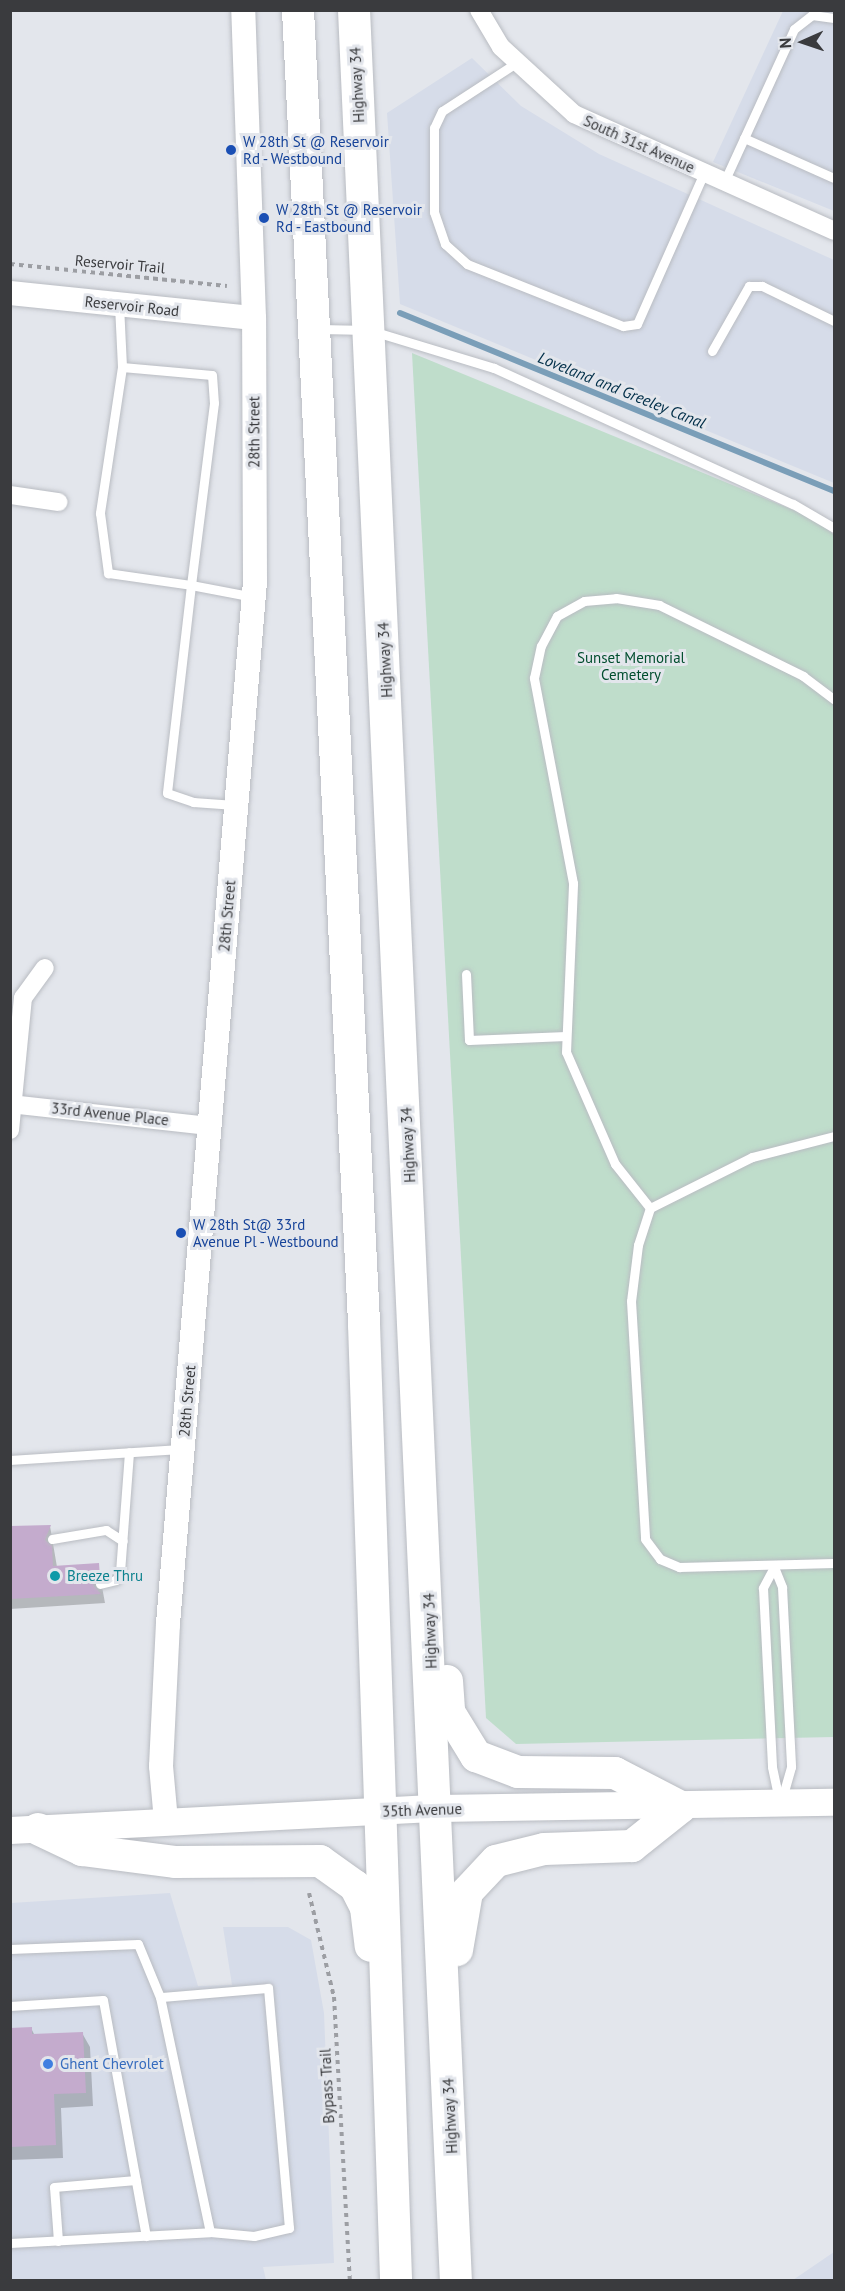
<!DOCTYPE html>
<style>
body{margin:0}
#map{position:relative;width:845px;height:2291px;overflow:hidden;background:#e3e6ec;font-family:"PT Sans",sans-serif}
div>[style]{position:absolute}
.built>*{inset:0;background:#d6dce9}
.green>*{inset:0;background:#bfddcb}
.shadow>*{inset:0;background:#0003}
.stream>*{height:6px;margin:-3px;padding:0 3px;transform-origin:3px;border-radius:3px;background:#7a9eb8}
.building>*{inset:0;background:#c4abcd}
.path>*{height:4px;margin-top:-2px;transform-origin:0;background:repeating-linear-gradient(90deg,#9c9ea3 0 4.5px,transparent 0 9px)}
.roads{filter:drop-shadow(0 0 2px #b9bcc2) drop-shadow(0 0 2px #b9bcc2)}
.service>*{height:9px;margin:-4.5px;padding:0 4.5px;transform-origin:4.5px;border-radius:4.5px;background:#fff}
.minor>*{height:18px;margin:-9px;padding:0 9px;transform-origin:9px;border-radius:9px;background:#fff}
.tertiary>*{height:24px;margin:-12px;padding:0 12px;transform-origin:12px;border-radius:12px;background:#fff}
.secondary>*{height:27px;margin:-13.5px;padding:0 13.5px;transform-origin:13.5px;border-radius:13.5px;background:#fff}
.trunk>*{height:32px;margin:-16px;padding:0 16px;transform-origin:16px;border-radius:16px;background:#fff}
.dots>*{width:16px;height:16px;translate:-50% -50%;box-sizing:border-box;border:3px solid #e3e6ec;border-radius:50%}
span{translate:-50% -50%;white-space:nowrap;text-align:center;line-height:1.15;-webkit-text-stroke:6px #e3e6ec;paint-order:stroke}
.street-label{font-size:15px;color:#3a3b3e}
.transit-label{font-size:15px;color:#164399}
.left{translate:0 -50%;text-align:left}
.park-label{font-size:15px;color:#024e2f}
.culture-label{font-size:15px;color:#0d838f}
.shop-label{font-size:15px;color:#366cbe}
.water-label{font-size:16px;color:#002e48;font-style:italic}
.frame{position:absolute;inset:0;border:12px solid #3a3b3e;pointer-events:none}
.north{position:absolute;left:773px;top:12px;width:60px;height:60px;-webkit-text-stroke:4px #e3e6ec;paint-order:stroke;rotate:267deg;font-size:16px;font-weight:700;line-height:24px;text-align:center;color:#3a3b3e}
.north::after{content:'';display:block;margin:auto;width:21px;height:27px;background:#3a3b3e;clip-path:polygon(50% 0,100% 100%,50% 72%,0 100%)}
</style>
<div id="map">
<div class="built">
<div style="clip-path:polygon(783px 11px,834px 11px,834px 211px,713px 162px)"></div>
<div style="clip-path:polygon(472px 58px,521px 106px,599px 154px,834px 260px,834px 483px,400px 304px,387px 113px)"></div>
<div style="clip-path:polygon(170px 1893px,198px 1986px,232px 1985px,223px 1927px,288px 1927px,311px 1940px,324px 2013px,334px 2263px,263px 2267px,266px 2280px,11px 2280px,11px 1903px)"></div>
<div style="clip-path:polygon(834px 2252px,834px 2280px,793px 2280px)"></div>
</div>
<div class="green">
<div style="clip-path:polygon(412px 353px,815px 519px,834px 535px,834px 1737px,516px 1744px,486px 1718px)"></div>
</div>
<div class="shadow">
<div style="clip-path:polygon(50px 1526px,57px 1567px,98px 1565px,105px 1603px,10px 1609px,10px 1528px)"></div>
<div style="clip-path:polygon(31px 2028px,35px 2036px,82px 2033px,90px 2047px,93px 2106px,61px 2108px,63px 2158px,10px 2160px,10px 2029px)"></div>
<div style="clip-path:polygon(10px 2196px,12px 2226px,10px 2226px)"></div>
</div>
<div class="stream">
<div style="left:400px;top:313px;width:469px;rotate:22.3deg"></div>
</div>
<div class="building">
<div style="clip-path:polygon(51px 1525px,45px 1540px,52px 1546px,53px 1566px,99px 1563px,100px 1577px,93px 1585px,101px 1594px,10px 1599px,10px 1526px)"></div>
<div style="clip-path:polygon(32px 2027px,32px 2034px,83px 2032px,86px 2093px,54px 2094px,56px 2145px,10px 2147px,10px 2028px)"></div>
</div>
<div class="path">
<div style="left:10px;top:264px;width:218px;rotate:5.8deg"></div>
<div style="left:309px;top:1893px;width:107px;rotate:76.5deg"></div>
<div style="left:334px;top:1997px;width:283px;rotate:86.8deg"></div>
</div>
<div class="roads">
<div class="service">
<div style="left:516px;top:63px;width:88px;rotate:147deg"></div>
<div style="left:442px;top:111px;width:19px;rotate:115deg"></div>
<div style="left:434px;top:128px;width:84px;rotate:90deg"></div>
<div style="left:434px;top:212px;width:34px;rotate:71deg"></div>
<div style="left:445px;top:244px;width:30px;rotate:42deg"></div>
<div style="left:467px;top:264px;width:168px;rotate:21.7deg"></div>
<div style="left:623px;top:326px;width:14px;rotate:-8deg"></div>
<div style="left:637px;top:324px;width:165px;rotate:-66.1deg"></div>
<div style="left:744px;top:138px;width:98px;rotate:24deg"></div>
<div style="left:724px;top:182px;width:168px;rotate:-65.4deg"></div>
<div style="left:794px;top:29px;width:23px;rotate:-38deg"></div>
<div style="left:812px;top:15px;width:22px;rotate:8deg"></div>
<div style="left:119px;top:305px;width:62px;rotate:87.2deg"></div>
<div style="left:122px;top:367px;width:90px;rotate:5.1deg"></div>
<div style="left:212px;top:375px;width:28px;rotate:86deg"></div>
<div style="left:214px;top:403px;width:183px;rotate:97.2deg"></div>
<div style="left:191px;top:585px;width:64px;rotate:10.8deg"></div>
<div style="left:319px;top:329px;width:50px;rotate:1.1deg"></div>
<div style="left:369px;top:330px;width:131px;rotate:16.9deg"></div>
<div style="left:494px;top:368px;width:328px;rotate:24.5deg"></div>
<div style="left:793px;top:504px;width:48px;rotate:30.3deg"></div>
<div style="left:712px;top:351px;width:75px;rotate:-60.4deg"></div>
<div style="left:749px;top:286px;width:13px"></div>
<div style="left:762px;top:286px;width:80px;rotate:25.9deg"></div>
<div style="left:122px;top:367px;width:148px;rotate:98.6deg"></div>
<div style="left:100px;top:513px;width:61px;rotate:82.4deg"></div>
<div style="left:108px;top:573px;width:84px;rotate:8.2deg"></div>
<div style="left:191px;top:585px;width:209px;rotate:96.6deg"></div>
<div style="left:167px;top:793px;width:28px;rotate:19deg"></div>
<div style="left:193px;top:802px;width:42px;rotate:4.1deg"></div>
<div style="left:466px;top:974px;width:66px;rotate:87.4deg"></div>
<div style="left:469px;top:1040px;width:97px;rotate:-2.4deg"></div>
<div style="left:834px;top:1136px;width:85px;rotate:165.6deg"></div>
<div style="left:752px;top:1157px;width:114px;rotate:153.4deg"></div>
<div style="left:650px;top:1208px;width:39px;rotate:108deg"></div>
<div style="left:638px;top:1245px;width:56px;rotate:97.1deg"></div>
<div style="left:631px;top:1301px;width:238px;rotate:86.6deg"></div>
<div style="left:645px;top:1539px;width:25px;rotate:53deg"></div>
<div style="left:660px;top:1559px;width:21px;rotate:23deg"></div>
<div style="left:679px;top:1567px;width:155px;rotate:-1.5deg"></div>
<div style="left:650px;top:1208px;width:56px;rotate:-128.5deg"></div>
<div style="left:615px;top:1164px;width:122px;rotate:-113.6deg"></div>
<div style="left:566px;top:1052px;width:169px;rotate:-87.6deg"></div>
<div style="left:573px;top:883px;width:209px;rotate:-100.8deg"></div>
<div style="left:534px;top:678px;width:33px;rotate:-78deg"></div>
<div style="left:541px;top:646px;width:34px;rotate:-62deg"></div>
<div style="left:557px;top:616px;width:31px;rotate:-29deg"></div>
<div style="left:584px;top:601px;width:32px;rotate:-5deg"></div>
<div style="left:616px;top:598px;width:44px;rotate:9.2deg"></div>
<div style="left:659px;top:605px;width:161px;rotate:26.2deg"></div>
<div style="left:803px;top:676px;width:39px;rotate:37deg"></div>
<div style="left:10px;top:1460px;width:170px;rotate:-3.7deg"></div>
<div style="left:52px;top:1539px;width:55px;rotate:-9.5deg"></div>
<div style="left:106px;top:1530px;width:20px;rotate:33deg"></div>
<div style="left:774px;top:1567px;width:24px;rotate:118deg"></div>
<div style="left:763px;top:1588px;width:179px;rotate:87.1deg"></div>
<div style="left:772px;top:1767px;width:35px;rotate:78deg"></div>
<div style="left:774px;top:1567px;width:22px;rotate:68deg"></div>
<div style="left:782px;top:1587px;width:180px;rotate:87.1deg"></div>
<div style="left:791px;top:1767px;width:35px;rotate:106deg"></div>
<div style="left:100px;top:1584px;width:16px;rotate:-14deg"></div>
<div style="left:116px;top:1580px;width:9px;rotate:-63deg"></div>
<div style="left:120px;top:1572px;width:120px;rotate:-85.7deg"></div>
<div style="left:10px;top:1949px;width:128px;rotate:-2.2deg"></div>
<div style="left:138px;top:1944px;width:57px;rotate:67.5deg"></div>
<div style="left:160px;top:1997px;width:240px;rotate:78deg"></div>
<div style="left:10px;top:2006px;width:93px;rotate:-3.7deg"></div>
<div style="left:103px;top:2000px;width:240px;rotate:79.7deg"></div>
<div style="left:58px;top:2241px;width:54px;rotate:-94.2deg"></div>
<div style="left:54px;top:2187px;width:82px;rotate:-4.9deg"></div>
<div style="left:10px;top:2243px;width:200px;rotate:-3.1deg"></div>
<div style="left:210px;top:2232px;width:44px;rotate:5.2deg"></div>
<div style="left:254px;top:2236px;width:36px;rotate:-13deg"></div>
<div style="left:289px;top:2228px;width:241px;rotate:-95deg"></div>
<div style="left:268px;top:1988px;width:108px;rotate:175.2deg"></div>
</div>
<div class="minor">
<div style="left:479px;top:10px;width:43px;rotate:59.3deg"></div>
<div style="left:501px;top:47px;width:99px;rotate:42.5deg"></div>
<div style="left:574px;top:114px;width:285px;rotate:24.2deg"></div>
<div style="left:10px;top:495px;width:49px;rotate:8.3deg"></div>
<div style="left:10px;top:1104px;width:200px;rotate:6.3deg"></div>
<div style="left:10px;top:1130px;width:133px;rotate:-84.4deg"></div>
<div style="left:23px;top:998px;width:37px;rotate:-54deg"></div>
</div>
<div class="tertiary">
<div style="left:10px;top:293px;width:245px;rotate:5.9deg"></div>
<div style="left:166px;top:1821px;width:55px;rotate:-95.2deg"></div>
<div style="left:161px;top:1766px;width:142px;rotate:-87.2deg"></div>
<div style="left:168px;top:1624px;width:1047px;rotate:-85.23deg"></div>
<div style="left:255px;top:581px;width:263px;rotate:-90.2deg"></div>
<div style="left:254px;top:318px;width:308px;rotate:-92deg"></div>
</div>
<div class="secondary">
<div style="left:10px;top:1830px;width:427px;rotate:-3deg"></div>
<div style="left:436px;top:1808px;width:398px;rotate:-0.9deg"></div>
</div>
<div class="trunk">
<div style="left:298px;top:10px;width:1316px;rotate:87.12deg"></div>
<div style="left:364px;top:1324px;width:957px;rotate:88.08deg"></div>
<div style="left:354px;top:10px;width:2272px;rotate:87.43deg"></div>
<div style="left:447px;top:1681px;width:31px;rotate:86deg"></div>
<div style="left:449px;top:1712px;width:52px;rotate:58.5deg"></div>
<div style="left:476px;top:1756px;width:45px;rotate:20.9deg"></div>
<div style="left:518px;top:1772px;width:97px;rotate:0.6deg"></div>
<div style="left:615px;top:1773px;width:74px;rotate:27.3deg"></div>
<div style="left:681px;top:1807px;width:63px;rotate:141.5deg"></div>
<div style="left:632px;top:1846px;width:88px;rotate:178deg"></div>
<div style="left:544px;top:1849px;width:49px;rotate:166deg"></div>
<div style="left:496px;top:1861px;width:42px;rotate:133.1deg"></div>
<div style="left:467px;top:1892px;width:59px;rotate:99.8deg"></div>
<div style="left:38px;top:1829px;width:49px;rotate:25.5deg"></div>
<div style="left:82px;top:1850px;width:95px;rotate:7.3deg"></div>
<div style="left:176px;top:1862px;width:144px;rotate:-0.4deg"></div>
<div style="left:320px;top:1861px;width:43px;rotate:35.5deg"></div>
<div style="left:355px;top:1886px;width:25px;rotate:63deg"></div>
<div style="left:366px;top:1908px;width:38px;rotate:83deg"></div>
</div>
</div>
<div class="dots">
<div style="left:231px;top:150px;background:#1a4fb4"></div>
<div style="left:264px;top:218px;background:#1a4fb4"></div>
<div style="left:181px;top:1233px;background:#1a4fb4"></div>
<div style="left:55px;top:1576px;background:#0f9aa8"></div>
<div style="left:48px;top:2064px;background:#3f7fe0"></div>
</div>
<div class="street-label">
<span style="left:357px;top:85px;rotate:-93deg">Highway 34</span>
<span style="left:639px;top:144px;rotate:24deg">South 31st Avenue</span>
<span style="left:120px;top:264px;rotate:5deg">Reservoir Trail</span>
<span style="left:132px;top:306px;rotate:6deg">Reservoir Road</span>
<span style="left:254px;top:432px;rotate:-90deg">28th Street</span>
<span style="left:385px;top:660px;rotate:-93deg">Highway 34</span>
<span style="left:227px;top:916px;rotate:-85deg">28th Street</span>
<span style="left:110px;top:1114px;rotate:6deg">33rd Avenue Place</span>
<span style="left:408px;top:1145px;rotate:-93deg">Highway 34</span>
<span style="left:187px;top:1401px;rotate:-85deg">28th Street</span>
<span style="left:430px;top:1631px;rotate:-92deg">Highway 34</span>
<span style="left:422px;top:1810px;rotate:-2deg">35th Avenue</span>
<span style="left:327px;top:2086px;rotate:-93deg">Bypass Trail</span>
<span style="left:450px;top:2116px;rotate:-93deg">Highway 34</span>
</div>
<div class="transit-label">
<span class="left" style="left:243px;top:150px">W 28th St @ Reservoir<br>Rd - Westbound</span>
<span class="left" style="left:276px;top:218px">W 28th St @ Reservoir<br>Rd - Eastbound</span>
<span class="left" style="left:193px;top:1233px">W 28th St@ 33rd<br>Avenue Pl - Westbound</span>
</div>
<div class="park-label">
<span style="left:631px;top:666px">Sunset Memorial<br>Cemetery</span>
</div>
<div class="culture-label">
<span class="left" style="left:67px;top:1576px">Breeze Thru</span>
</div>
<div class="shop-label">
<span class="left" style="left:60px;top:2064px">Ghent Chevrolet</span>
</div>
<div class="water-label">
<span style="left:622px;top:390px;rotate:22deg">Loveland and Greeley Canal</span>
</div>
<div class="frame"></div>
<div class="north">N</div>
</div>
